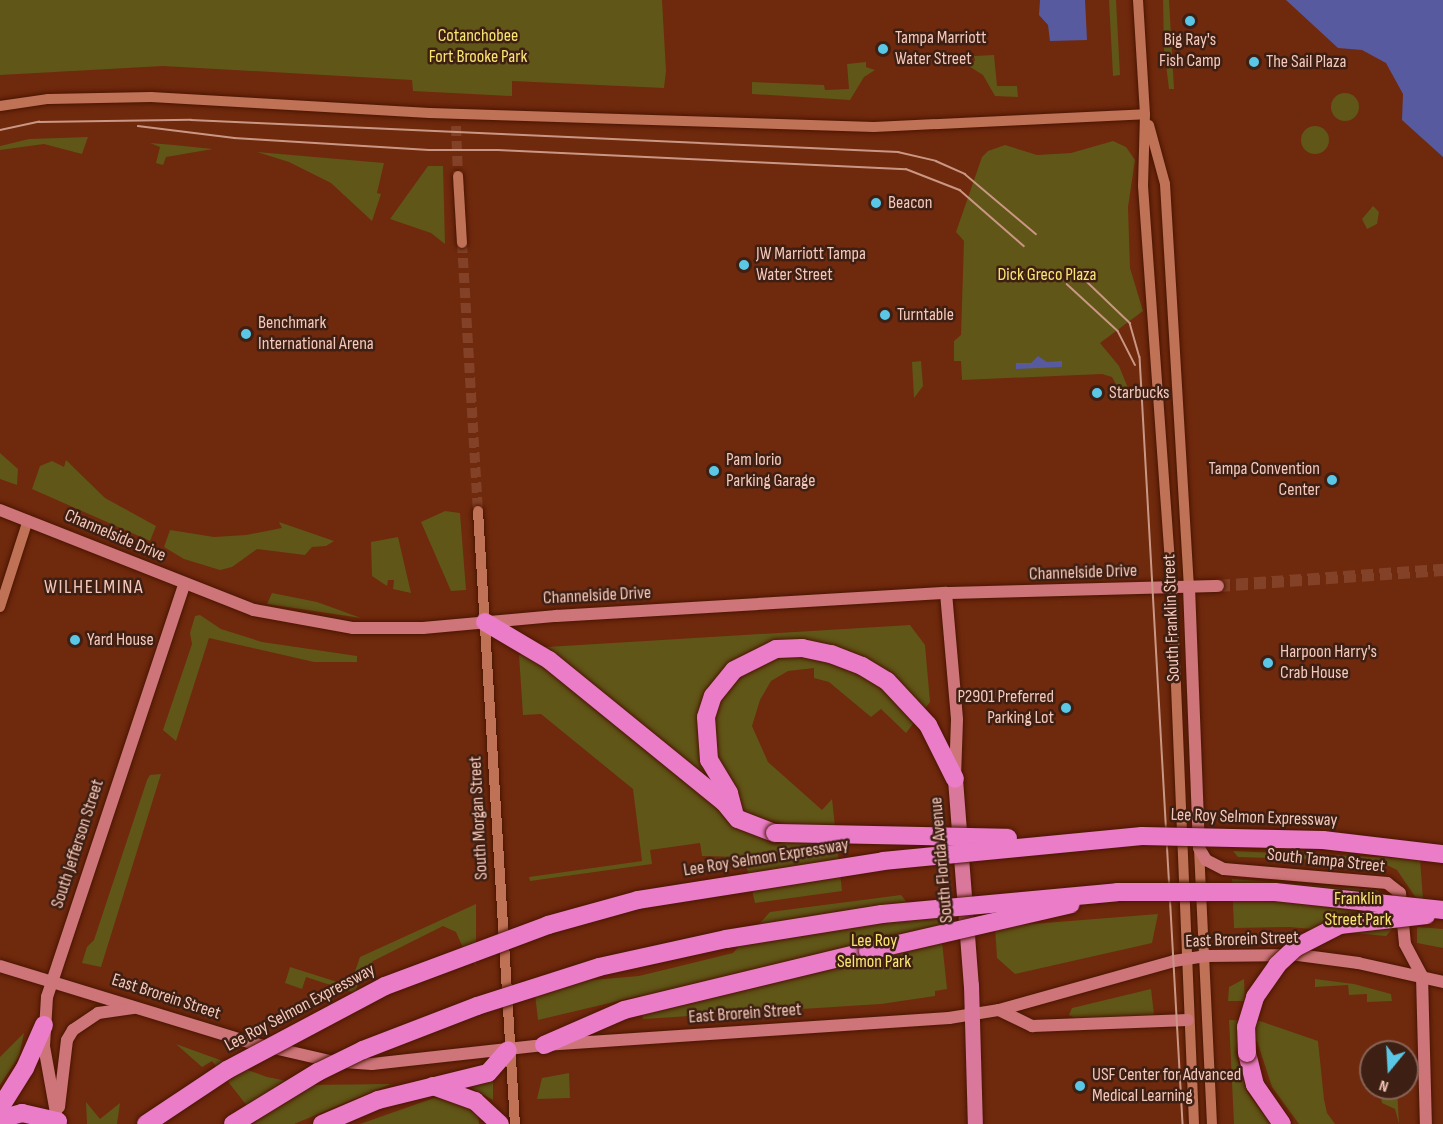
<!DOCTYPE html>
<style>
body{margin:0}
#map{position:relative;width:1443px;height:1124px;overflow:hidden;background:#6f290d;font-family:"Sofia Sans Condensed",sans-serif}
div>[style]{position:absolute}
.green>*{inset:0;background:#605617}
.round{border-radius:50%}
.water>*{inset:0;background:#575a9f}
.tertiary-tunnel>*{height:10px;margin-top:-5px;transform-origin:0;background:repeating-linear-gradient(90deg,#834127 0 10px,transparent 0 15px)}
.secondary-tunnel>*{height:12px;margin-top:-6px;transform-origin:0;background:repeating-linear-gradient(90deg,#834127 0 12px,transparent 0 18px)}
.roads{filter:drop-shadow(0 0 2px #491501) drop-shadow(0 0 2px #491501)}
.tertiary>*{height:10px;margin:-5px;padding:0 5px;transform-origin:5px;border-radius:5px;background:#c07257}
.secondary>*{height:12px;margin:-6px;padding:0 6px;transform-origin:6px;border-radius:6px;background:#cd7579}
.primary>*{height:15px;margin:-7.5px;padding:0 7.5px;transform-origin:7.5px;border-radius:7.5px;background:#d9789b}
.motorway>*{height:18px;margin:-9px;padding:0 9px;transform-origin:9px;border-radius:9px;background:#ea7cc8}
.tram>*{height:1.5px;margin:-0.75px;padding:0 0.75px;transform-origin:0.75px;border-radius:0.75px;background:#cb9785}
.bridges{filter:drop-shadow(0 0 2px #491501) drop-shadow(0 0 2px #491501)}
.motorway-bridge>*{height:18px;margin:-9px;padding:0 9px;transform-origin:9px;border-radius:9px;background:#ea7cc8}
.dots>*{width:16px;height:16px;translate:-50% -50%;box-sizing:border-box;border:3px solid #3e1f13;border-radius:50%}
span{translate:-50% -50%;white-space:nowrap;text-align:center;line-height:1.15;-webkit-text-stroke:5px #3e1f13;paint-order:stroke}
.park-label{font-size:18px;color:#f9e672}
.poi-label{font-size:18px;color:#f4c8ba}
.left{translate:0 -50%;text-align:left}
.right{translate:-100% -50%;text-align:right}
.street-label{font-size:18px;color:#f4c8ba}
.neighbourhood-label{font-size:20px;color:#f4c8ba;letter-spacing:1.5px}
.north{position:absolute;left:1359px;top:1040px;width:60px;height:60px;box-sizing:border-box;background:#3e1f13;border:2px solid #876356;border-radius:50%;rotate:198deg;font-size:16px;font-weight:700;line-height:24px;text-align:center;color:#f4c8ba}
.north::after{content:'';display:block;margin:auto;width:21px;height:27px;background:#5bc7e7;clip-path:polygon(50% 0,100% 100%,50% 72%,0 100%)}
</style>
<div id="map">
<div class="green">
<div style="clip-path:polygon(0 0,662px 0,666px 71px,664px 88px,512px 81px,512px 96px,413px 91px,412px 80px,163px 66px,0 75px)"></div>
<div style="clip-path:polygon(1109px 0,1116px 0,1120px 75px,1113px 76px)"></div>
<div style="clip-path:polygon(1163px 0,1169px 0,1174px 89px,1169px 89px,1164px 49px)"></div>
<div style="clip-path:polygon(994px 55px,997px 86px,1017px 86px,1018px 97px,995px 96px,983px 75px,967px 65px,967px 62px,975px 61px,974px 56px)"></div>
<div style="clip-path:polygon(866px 62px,866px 67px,875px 70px,864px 77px,850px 100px,752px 94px,752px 82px,824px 85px,825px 90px,849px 89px,847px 64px)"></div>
<div class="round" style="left:1331px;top:93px;width:28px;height:28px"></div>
<div class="round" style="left:1301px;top:126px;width:28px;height:28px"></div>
<div style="clip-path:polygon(88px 137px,82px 154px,44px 144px,0 150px,0 146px,29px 139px)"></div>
<div style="clip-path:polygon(1113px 141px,1126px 147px,1135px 160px,1128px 207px,1130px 268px,1143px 311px,1100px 343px,1119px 366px,1128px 388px,1118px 388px,1112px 377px,1102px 374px,962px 380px,961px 361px,954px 361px,954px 341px,961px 335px,964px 241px,956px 232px,982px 157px,988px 151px,1005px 145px,1037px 155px,1071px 153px)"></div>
<div style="clip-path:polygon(150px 143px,174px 145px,213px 149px,166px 157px,163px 165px,156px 163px,160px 147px)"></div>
<div style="clip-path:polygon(257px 152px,384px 163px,377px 193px,381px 194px,372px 221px,331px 183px,289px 162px)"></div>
<div style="clip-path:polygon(428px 166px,443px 166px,445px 244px,431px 233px,390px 219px)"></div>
<div style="clip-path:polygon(1373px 206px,1379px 212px,1377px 224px,1367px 229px,1362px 219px)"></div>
<div style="clip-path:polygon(921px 361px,923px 386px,914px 398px,912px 362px)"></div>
<div style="clip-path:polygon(0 453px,18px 469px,17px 485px,0 479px)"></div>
<div style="clip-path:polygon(66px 460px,105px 498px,156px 526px,150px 541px,32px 489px,40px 466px,52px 461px,64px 467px)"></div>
<div style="clip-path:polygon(445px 511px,460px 513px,466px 590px,451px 591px,421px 522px)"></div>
<div style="clip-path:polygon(279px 522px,334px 541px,326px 546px,312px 547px,305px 555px,257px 549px,232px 567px,220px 570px,184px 559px,164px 547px,170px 530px,214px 537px,246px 535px,282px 528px)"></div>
<div style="clip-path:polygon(398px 537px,411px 593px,393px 589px,394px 580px,388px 580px,387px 586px,372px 576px,371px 542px)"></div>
<div style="clip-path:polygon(272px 593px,317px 602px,361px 618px,267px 604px)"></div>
<div style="clip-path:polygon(200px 615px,221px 629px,262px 642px,357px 656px,357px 662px,314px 662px,209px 638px,176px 741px,163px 730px,192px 644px,190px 633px,195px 616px)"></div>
<div style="clip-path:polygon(910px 625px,925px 645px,930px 702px,906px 733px,881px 709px,871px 717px,829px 682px,814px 678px,814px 668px,788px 671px,771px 681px,760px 700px,752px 726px,768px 762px,822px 810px,832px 799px,842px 891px,755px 903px,746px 864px,739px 857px,702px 856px,700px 843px,650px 850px,652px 864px,530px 881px,529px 877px,642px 861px,633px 789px,541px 714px,523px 715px,519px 655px,547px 647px)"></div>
<div style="clip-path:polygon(161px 774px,101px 967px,82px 963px,87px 947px,94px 940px,147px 780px,150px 775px)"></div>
<div style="clip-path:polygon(1233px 851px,1420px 859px,1423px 899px,1416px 898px,1397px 870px,1379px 861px,1238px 857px)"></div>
<div style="clip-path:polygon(1232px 879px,1377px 890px,1388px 899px,1396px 924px,1386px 936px,1290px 927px,1234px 928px)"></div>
<div style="clip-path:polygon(901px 895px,917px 915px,939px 913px,947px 989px,935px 991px,935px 996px,881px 1004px,643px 1019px,639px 996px,538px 1020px,534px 985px,639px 976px,733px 953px,770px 912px)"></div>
<div style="clip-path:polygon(476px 904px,476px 965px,468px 959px,456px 932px,443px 926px,373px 961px,361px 975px,355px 993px,306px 977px,302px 989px,285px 983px,290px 967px,350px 986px,360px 957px)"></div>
<div style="clip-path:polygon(1158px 914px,1152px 943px,1015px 974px,997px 958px,995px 927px)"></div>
<div style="clip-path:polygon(1417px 927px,1443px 929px,1443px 948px,1417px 943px)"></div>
<div style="clip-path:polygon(1244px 979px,1245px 1001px,1228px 1001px,1229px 987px)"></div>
<div style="clip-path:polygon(1315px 979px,1354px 984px,1391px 994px,1392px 1001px,1367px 1002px,1367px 994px,1349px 995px,1348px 985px,1315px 987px)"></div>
<div style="clip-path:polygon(1151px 989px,1154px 1015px,1076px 1019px,1069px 1015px,1072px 1008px)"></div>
<div style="clip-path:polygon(1229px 1020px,1260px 1021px,1318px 1041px,1324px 1099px,1327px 1113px,1335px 1124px,1299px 1124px,1272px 1087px,1257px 1041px,1237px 1042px,1238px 1061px,1247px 1092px,1271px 1124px,1234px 1124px)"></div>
<div style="clip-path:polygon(24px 1033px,19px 1056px,0 1085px,0 1057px)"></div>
<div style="clip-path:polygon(176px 1044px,267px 1077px,307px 1085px,391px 1084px,294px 1124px,253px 1124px,258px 1120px,212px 1061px,202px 1067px)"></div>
<div style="clip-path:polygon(569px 1073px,570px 1098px,537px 1099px,542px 1078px)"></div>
<div style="clip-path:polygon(493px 1080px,493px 1100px,467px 1086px,491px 1080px)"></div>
<div style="clip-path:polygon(1379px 1088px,1397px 1088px,1399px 1124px,1395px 1109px,1382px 1103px)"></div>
<div style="clip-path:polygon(434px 1098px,453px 1099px,478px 1113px,479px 1124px,360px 1124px)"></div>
<div style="clip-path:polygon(86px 1102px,100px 1119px,120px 1103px,117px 1124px,87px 1124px)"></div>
</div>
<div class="water">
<div style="clip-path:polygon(1040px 0,1085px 0,1087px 40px,1050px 41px,1048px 25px,1039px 15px)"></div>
<div style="clip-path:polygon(1286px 0,1443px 0,1443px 157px,1402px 120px,1403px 94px,1386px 63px,1362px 50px,1338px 48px)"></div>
<div style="clip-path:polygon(1038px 356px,1047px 362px,1062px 361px,1062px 367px,1016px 369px,1016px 363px,1031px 363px)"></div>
</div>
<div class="tertiary-tunnel">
<div style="left:456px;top:126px;width:50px;rotate:87.7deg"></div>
<div style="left:462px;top:243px;width:268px;rotate:86.6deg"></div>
</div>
<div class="secondary-tunnel">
<div style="left:1218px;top:586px;width:226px;rotate:-4.1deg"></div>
</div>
<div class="roads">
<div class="tertiary">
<div style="left:1138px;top:0;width:114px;rotate:86.5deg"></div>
<div style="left:1145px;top:114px;width:72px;rotate:91.6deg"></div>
<div style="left:1143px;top:186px;width:403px;rotate:85.9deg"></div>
<div style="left:1172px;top:588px;width:536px;rotate:87.65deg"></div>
<div style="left:0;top:106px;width:49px;rotate:-8.3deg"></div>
<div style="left:48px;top:99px;width:103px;rotate:-1.1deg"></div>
<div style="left:151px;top:97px;width:279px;rotate:3.3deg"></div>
<div style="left:430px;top:113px;width:444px;rotate:1.8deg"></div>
<div style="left:874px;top:127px;width:271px;rotate:-2.7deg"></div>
<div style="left:1149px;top:125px;width:61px;rotate:74.8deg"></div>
<div style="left:1165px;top:184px;width:404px;rotate:86.6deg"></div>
<div style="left:458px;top:176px;width:67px;rotate:86.6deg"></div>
<div style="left:478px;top:511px;width:614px;rotate:86.55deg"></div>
<div style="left:0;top:607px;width:91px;rotate:-72.2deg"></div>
<div style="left:1199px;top:849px;width:275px;rotate:87.3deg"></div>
</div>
<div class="secondary">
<div style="left:0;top:510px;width:273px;rotate:21.5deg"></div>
<div style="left:254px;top:610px;width:101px;rotate:10.3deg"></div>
<div style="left:353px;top:628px;width:70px"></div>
<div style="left:423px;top:628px;width:134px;rotate:-5.2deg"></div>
<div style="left:556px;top:616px;width:391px;rotate:-3.4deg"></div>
<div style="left:946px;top:593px;width:272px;rotate:-1.5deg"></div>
<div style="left:1189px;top:587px;width:261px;rotate:87.8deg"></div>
<div style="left:1199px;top:848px;width:14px;rotate:60deg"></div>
<div style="left:1206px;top:860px;width:20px;rotate:27deg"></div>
<div style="left:1224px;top:869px;width:164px;rotate:4.9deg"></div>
<div style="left:1387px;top:883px;width:16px;rotate:38deg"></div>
<div style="left:1400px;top:893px;width:51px;rotate:84.4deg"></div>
<div style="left:1405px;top:944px;width:36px;rotate:62deg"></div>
<div style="left:1422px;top:976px;width:148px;rotate:88.5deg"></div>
<div style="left:946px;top:593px;width:127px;rotate:85deg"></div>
<div style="left:957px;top:720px;width:57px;rotate:92deg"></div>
<div style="left:0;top:966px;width:264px;rotate:17deg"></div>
<div style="left:252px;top:1043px;width:80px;rotate:13deg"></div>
<div style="left:330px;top:1061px;width:42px;rotate:4.1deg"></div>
<div style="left:372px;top:1064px;width:173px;rotate:-6.3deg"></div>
<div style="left:544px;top:1045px;width:406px;rotate:-3.8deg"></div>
<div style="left:949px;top:1018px;width:51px;rotate:-9.1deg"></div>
<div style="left:999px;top:1010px;width:182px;rotate:-15.6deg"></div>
<div style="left:1174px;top:961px;width:33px;rotate:-9deg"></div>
<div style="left:1207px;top:956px;width:91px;rotate:-0.6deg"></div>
<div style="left:1298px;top:955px;width:61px;rotate:7.6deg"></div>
<div style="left:1358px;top:963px;width:87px;rotate:12.6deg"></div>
<div style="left:999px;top:1010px;width:37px;rotate:26deg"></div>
<div style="left:1032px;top:1026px;width:156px;rotate:-2.2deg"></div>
<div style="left:59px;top:1107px;width:67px;rotate:-83.2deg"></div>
<div style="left:67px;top:1040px;width:12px;rotate:-59deg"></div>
<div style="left:73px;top:1030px;width:30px;rotate:-34deg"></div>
<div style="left:98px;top:1013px;width:37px;rotate:-8deg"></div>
<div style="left:58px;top:1124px;width:79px;rotate:-100.2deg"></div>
<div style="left:44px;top:1046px;width:49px;rotate:-86.5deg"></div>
<div style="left:47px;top:997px;width:435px;rotate:-71.6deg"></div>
</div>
<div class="primary">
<div style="left:955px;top:779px;width:207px;rotate:85.6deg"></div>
<div style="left:971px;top:985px;width:139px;rotate:88.4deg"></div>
</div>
<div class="motorway">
<div style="left:485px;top:622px;width:74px;rotate:30.7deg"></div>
<div style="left:549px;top:660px;width:225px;rotate:39.1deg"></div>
<div style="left:724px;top:802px;width:22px;rotate:51deg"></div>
<div style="left:738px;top:819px;width:40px;rotate:21deg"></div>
<div style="left:734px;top:812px;width:20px;rotate:-105deg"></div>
<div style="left:729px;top:793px;width:39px;rotate:-121deg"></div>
<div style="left:709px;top:760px;width:43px;rotate:-94deg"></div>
<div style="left:706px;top:717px;width:22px;rotate:-72deg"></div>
<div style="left:713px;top:696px;width:33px;rotate:-51deg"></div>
<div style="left:734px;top:670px;width:47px;rotate:-26.6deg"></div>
<div style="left:776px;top:649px;width:26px;rotate:-2deg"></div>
<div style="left:802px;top:648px;width:30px;rotate:12deg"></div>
<div style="left:831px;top:654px;width:33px;rotate:21deg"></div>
<div style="left:862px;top:666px;width:29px;rotate:31deg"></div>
<div style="left:887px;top:681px;width:60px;rotate:47deg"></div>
<div style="left:928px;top:725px;width:60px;rotate:63.4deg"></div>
<div style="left:544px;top:1045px;width:87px;rotate:-23.6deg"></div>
<div style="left:624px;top:1010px;width:251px;rotate:-13.6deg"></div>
<div style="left:1247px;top:1053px;width:33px;rotate:76deg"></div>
<div style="left:1255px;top:1085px;width:47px;rotate:55.3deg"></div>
<div style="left:433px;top:1086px;width:45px;rotate:19.7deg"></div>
<div style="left:475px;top:1101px;width:34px;rotate:43deg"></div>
<div style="left:0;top:1108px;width:47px;rotate:-58deg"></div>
<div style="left:25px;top:1068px;width:47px;rotate:-66.2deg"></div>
<div style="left:0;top:1119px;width:23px;rotate:-15deg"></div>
<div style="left:22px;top:1113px;width:37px;rotate:13deg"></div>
<div style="left:322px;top:1124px;width:61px;rotate:-23.2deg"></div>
<div style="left:378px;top:1100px;width:113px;rotate:-13.8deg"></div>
<div style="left:488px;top:1073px;width:30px;rotate:-49deg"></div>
</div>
</div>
<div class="tram">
<div style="left:138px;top:126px;width:97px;rotate:7.1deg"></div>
<div style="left:234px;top:138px;width:195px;rotate:3.5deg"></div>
<div style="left:429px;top:150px;width:69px"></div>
<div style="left:498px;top:150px;width:408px;rotate:2.7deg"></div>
<div style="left:906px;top:169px;width:58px;rotate:21.3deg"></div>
<div style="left:960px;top:190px;width:85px;rotate:41.2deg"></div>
<div style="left:0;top:130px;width:40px;rotate:-12deg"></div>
<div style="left:39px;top:122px;width:152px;rotate:-0.8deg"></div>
<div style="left:191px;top:120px;width:708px;rotate:2.59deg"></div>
<div style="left:898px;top:152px;width:39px;rotate:13deg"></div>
<div style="left:936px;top:161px;width:32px;rotate:24deg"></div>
<div style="left:965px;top:174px;width:93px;rotate:40.2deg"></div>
<div style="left:1077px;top:272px;width:74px;rotate:43.9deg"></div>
<div style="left:1130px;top:323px;width:35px;rotate:74deg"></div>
<div style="left:1140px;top:357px;width:768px;rotate:86.79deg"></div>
<div style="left:1067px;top:284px;width:69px;rotate:42.7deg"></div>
<div style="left:1118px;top:331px;width:38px;rotate:63deg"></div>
</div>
<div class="bridges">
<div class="motorway-bridge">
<div style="left:775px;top:833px;width:233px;rotate:1.2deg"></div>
<div style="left:868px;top:951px;width:208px;rotate:-13deg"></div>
<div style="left:1247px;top:1053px;width:26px;rotate:-92deg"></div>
<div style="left:1246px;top:1027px;width:31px;rotate:-73deg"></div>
<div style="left:1255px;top:997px;width:39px;rotate:-55deg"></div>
<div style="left:1277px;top:965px;width:25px;rotate:-43deg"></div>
<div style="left:1295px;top:948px;width:51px;rotate:-27.1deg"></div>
<div style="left:1340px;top:925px;width:87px;rotate:-6.6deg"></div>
<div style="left:146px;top:1124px;width:97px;rotate:-33.7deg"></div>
<div style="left:227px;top:1070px;width:179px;rotate:-28deg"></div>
<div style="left:385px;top:986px;width:174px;rotate:-20.5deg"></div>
<div style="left:548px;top:925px;width:93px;rotate:-15.5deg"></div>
<div style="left:638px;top:900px;width:248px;rotate:-9deg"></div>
<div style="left:883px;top:861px;width:260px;rotate:-5.5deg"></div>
<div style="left:1142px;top:836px;width:181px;rotate:1.3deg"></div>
<div style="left:1323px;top:840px;width:121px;rotate:6.7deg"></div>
<div style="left:233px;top:1124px;width:100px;rotate:-31.5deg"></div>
<div style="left:318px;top:1072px;width:50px;rotate:-26.1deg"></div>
<div style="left:363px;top:1050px;width:122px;rotate:-21.1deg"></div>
<div style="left:477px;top:1006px;width:128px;rotate:-17.7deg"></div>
<div style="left:599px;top:967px;width:130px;rotate:-12.4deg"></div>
<div style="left:726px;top:939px;width:158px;rotate:-9.1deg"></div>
<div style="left:882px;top:914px;width:236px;rotate:-5.3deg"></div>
<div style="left:1117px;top:892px;width:158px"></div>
<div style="left:1275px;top:892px;width:169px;rotate:6.1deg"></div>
</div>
</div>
<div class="dots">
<div style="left:1190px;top:21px;background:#5bc7e7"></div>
<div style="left:883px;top:49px;background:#5bc7e7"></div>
<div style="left:1254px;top:62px;background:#5bc7e7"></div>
<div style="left:876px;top:203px;background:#5bc7e7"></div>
<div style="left:744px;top:265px;background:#5bc7e7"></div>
<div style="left:885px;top:315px;background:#5bc7e7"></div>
<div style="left:246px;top:334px;background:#5bc7e7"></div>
<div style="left:1097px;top:393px;background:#5bc7e7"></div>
<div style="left:714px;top:471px;background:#5bc7e7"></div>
<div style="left:1332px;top:480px;background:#5bc7e7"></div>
<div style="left:75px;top:640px;background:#5bc7e7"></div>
<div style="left:1268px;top:663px;background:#5bc7e7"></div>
<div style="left:1066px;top:708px;background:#5bc7e7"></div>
<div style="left:1080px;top:1086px;background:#5bc7e7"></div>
</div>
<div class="park-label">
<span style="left:478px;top:47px">Cotanchobee<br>Fort Brooke Park</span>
<span style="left:1047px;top:275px">Dick Greco Plaza</span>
<span style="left:1358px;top:910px">Franklin<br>Street Park</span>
<span style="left:874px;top:952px">Lee Roy<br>Selmon Park</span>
</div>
<div class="poi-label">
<span class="left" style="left:895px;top:49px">Tampa Marriott<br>Water Street</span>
<span style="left:1190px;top:51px">Big Ray's<br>Fish Camp</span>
<span class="left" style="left:1266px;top:62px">The Sail Plaza</span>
<span class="left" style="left:888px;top:203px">Beacon</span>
<span class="left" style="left:756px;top:265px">JW Marriott Tampa<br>Water Street</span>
<span class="left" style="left:897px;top:315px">Turntable</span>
<span class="left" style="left:258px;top:334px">Benchmark<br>International Arena</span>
<span class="left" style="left:1109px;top:393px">Starbucks</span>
<span class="left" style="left:726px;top:471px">Pam Iorio<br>Parking Garage</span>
<span class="right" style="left:1320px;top:480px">Tampa Convention<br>Center</span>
<span class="left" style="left:87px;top:640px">Yard House</span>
<span class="left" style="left:1280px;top:663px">Harpoon Harry's<br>Crab House</span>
<span class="right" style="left:1054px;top:708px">P2901 Preferred<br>Parking Lot</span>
<span class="left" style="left:1092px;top:1086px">USF Center for Advanced<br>Medical Learning</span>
</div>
<div class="street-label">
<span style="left:115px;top:536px;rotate:23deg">Channelside Drive</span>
<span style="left:1083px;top:573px;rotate:-2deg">Channelside Drive</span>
<span style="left:597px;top:596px;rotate:-3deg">Channelside Drive</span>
<span style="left:1172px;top:618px;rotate:-92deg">South Franklin Street</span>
<span style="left:479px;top:818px;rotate:-93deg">South Morgan Street</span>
<span style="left:1254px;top:818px;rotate:2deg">Lee Roy Selmon Expressway</span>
<span style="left:78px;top:844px;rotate:-72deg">South Jefferson Street</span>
<span style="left:766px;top:858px;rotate:-9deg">Lee Roy Selmon Expressway</span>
<span style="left:942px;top:860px;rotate:-95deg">South Florida Avenue</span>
<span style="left:1326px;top:861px;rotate:6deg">South Tampa Street</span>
<span style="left:1242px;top:940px;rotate:-2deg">East Brorein Street</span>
<span style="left:166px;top:997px;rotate:18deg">East Brorein Street</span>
<span style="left:300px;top:1008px;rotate:-28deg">Lee Roy Selmon Expressway</span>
<span style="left:745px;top:1014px;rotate:-4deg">East Brorein Street</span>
</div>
<div class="neighbourhood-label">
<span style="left:94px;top:587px">WILHELMINA</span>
</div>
<div class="north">N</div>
</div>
